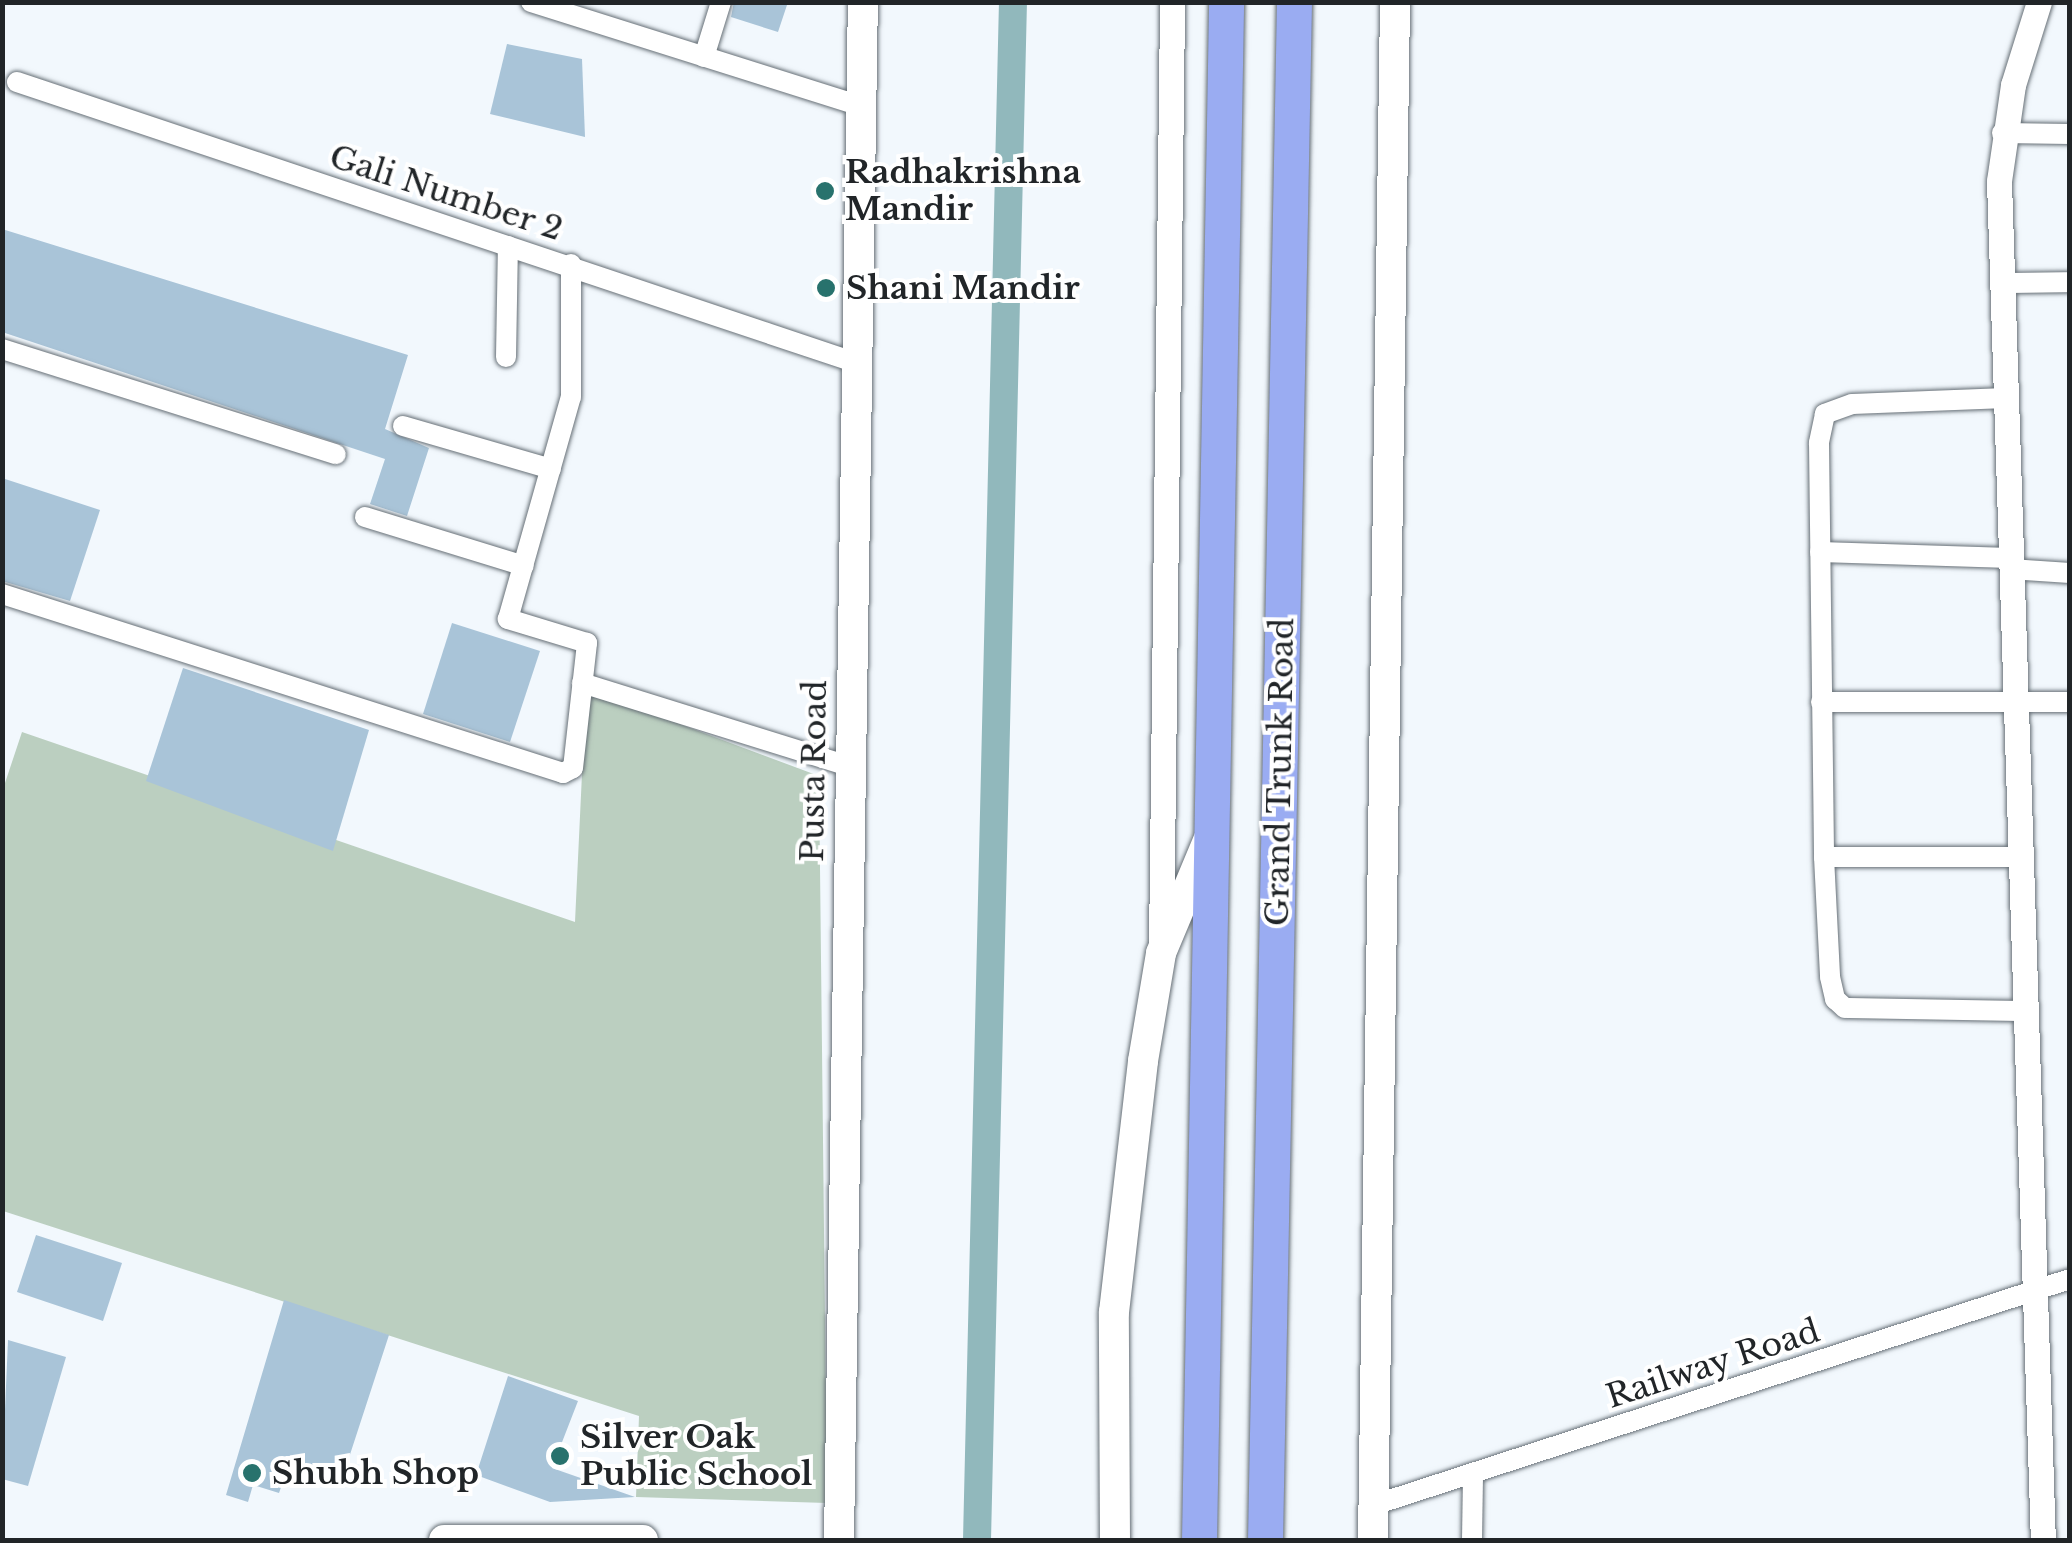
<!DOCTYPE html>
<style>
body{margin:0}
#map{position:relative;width:2072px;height:1543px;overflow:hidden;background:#f2f8fd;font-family:"Libre Baskerville",serif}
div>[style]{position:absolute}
.green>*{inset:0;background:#bbcfc0}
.canal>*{height:28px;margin:-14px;padding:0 14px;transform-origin:14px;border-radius:14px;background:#91b8bc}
.building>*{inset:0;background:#a9c4d8}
.roads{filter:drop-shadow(0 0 2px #666f76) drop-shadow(0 0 2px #666f76)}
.minor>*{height:20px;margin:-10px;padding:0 10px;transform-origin:10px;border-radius:10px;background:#fff}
.tertiary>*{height:25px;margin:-12.5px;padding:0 12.5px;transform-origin:12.5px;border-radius:12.5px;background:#fff}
.secondary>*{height:30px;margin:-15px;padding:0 15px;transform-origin:15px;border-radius:15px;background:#fff}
.trunk>*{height:35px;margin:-17.5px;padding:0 17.5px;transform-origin:17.5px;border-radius:17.5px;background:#9aacf2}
.dots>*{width:28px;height:28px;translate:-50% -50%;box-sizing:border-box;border:5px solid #fff;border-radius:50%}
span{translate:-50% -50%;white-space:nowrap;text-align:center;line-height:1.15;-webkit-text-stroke:8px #fff;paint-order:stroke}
.poi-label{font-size:32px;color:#212528;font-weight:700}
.left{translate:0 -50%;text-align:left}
.street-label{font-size:32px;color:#212528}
.frame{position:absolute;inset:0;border:5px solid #212528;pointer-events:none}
</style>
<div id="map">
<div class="green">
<div style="clip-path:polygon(586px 689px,819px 776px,827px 1503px,636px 1497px,639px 1416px,3px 1211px,2px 792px,22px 732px,575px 922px)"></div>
</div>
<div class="canal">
<div style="left:977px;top:1540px;width:1538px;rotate:-88.66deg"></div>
</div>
<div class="building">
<div style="clip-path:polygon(734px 2px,788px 2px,778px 32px,731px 17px)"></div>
<div style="clip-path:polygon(507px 44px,582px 59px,585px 137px,490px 114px)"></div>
<div style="clip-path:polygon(2px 229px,408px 355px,385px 429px,429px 448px,407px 516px,370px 504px,385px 459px,2px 332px)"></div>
<div style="clip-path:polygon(2px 478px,100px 510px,70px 601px,2px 581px)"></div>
<div style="clip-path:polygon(452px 623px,540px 651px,510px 742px,423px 714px)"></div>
<div style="clip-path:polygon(183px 668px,369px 730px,333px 851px,146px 781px)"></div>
<div style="clip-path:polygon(36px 1235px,122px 1263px,103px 1321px,17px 1292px)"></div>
<div style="clip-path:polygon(284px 1300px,389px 1335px,342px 1479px,290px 1462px,279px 1493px,253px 1485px,248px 1502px,226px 1495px)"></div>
<div style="clip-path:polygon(8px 1340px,66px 1357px,28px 1486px,2px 1479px)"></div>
<div style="clip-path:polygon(508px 1376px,578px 1401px,552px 1468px,635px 1497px,550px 1502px,476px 1475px)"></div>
</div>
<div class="roads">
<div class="minor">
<div style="left:531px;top:2px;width:345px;rotate:17.5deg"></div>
<div style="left:704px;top:57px;width:58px;rotate:-72.8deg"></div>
<div style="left:17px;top:82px;width:886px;rotate:18.5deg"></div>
<div style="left:2002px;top:133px;width:68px;rotate:0.8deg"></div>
<div style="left:2002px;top:283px;width:68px;rotate:-0.8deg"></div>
<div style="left:2px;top:349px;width:350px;rotate:17.5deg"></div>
<div style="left:506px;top:357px;width:111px;rotate:-89deg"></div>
<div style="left:2006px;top:398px;width:154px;rotate:177.8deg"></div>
<div style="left:1852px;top:404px;width:29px;rotate:160deg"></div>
<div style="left:1825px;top:414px;width:30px;rotate:102deg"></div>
<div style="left:1819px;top:443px;width:414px;rotate:89.3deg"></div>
<div style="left:1824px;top:857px;width:120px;rotate:87.1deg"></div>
<div style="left:1830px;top:977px;width:23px;rotate:77deg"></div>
<div style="left:1835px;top:999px;width:13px;rotate:42deg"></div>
<div style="left:1845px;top:1008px;width:179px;rotate:1deg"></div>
<div style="left:403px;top:426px;width:154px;rotate:16.2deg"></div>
<div style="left:365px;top:517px;width:166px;rotate:17.1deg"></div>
<div style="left:1820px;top:552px;width:190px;rotate:1.8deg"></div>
<div style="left:2010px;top:569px;width:60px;rotate:3.8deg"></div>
<div style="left:2px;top:594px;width:589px;rotate:17.7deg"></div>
<div style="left:563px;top:773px;width:11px;rotate:-27deg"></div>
<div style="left:573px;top:768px;width:126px;rotate:-83.6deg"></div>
<div style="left:587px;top:643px;width:83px;rotate:-163.1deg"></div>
<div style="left:508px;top:619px;width:231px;rotate:-74.2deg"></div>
<div style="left:571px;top:397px;width:133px;rotate:-90deg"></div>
<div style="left:582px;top:683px;width:280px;rotate:17.3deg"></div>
<div style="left:1821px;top:702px;width:249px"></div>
<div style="left:1824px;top:857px;width:194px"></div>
<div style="left:1374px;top:1505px;width:732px;rotate:-17.99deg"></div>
<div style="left:1472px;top:1540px;width:67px;rotate:-89.1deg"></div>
</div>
<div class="tertiary">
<div style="left:2039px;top:2px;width:87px;rotate:107.4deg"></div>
<div style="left:2013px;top:85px;width:97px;rotate:98.3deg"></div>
<div style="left:1999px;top:181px;width:1360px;rotate:88.15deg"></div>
<div style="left:1161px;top:948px;width:946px;rotate:-89.33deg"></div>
</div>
<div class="secondary">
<div style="left:444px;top:1540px;width:199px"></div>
<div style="left:839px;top:1540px;width:1538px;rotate:-89.11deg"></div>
<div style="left:1115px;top:1540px;width:228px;rotate:-90.3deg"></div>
<div style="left:1114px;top:1312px;width:253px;rotate:-83.4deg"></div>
<div style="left:1143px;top:1061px;width:109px;rotate:-80.5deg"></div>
<div style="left:1161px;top:953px;width:127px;rotate:-67.3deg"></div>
<div style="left:1373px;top:1540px;width:1538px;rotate:-89.18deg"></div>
</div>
<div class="trunk">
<div style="left:1199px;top:1540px;width:1538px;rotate:-88.99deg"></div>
<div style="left:1265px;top:1540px;width:1538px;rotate:-88.92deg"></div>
</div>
</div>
<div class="dots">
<div style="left:825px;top:191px;background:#28726d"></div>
<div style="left:826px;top:288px;background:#28726d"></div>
<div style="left:560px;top:1456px;background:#28726d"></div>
<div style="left:252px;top:1473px;background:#28726d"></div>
</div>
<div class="poi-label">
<span class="left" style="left:845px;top:191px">Radhakrishna<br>Mandir</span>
<span class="left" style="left:846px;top:288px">Shani Mandir</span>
<span class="left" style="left:580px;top:1456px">Silver Oak<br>Public School</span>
<span class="left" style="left:272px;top:1473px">Shubh Shop</span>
</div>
<div class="street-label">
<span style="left:446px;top:193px;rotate:18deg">Gali Number 2</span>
<span style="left:814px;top:771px;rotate:-89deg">Pusta Road</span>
<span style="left:1280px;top:772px;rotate:-89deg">Grand Trunk Road</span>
<span style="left:1713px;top:1364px;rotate:-18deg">Railway Road</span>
</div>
<div class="frame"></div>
</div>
